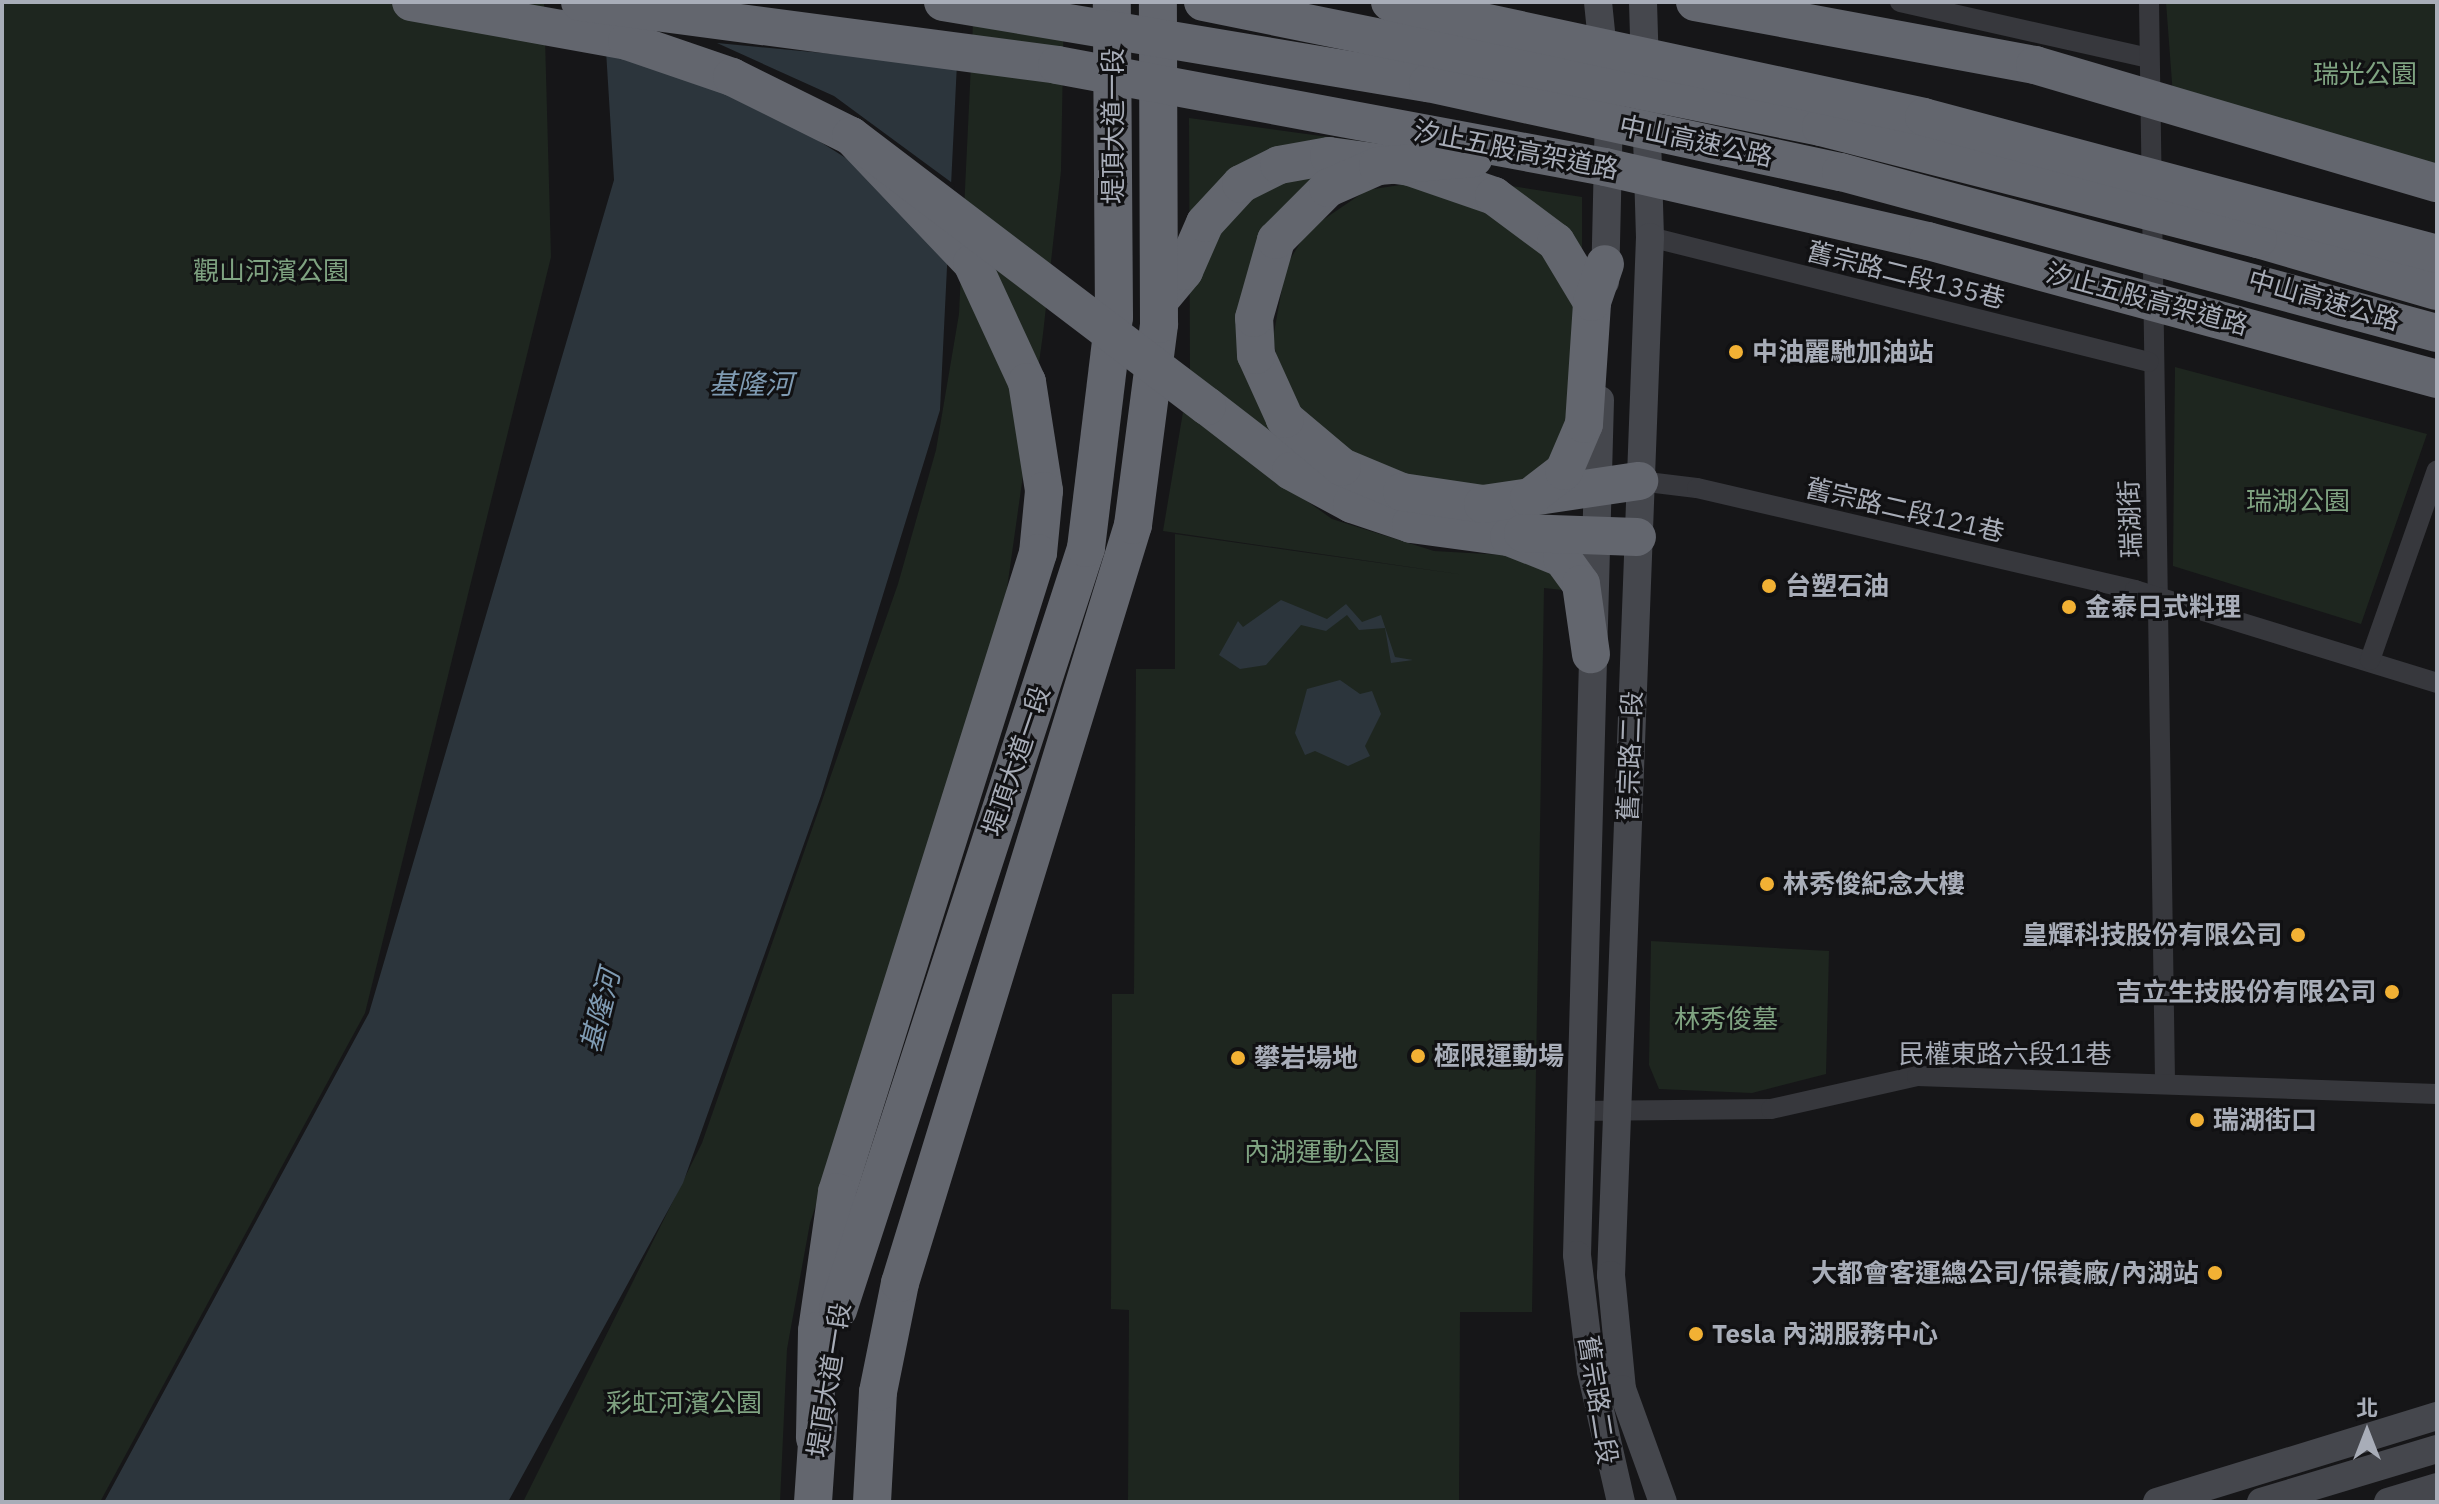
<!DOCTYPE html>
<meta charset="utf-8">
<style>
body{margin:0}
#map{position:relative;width:2439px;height:1504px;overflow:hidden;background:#161618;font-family:"IBM Plex Sans","Noto Sans TC",sans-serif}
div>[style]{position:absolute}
.green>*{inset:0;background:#1e261f}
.water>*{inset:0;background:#2c353c}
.pier>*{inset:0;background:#161618}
.street>*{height:20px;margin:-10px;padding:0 10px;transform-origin:10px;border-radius:10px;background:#37383d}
.secondary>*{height:28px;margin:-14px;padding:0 14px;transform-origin:14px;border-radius:14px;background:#45474d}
.highway>*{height:38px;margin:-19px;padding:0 19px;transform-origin:19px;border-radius:19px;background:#63666e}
.highway-bridge>*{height:38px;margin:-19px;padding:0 19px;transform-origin:19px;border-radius:19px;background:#63666e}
.dots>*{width:22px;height:22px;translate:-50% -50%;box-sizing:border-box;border:4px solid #111113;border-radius:50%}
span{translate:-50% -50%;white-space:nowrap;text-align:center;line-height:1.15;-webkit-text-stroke:6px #111113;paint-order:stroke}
.park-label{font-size:26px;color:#7fa381}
.street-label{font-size:26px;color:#a8adb8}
.poi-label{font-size:26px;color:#a8adb8;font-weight:700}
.left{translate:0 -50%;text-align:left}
.right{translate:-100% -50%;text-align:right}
.water-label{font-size:28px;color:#7f9bb3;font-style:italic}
.frame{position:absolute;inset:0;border:4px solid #a8adb8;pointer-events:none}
.north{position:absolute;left:2327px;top:1392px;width:80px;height:80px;-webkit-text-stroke:6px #111113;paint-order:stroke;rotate:0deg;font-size:22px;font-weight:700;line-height:32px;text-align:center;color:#a8adb8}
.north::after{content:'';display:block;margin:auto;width:28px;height:36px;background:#a8adb8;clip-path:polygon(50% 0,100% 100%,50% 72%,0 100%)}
</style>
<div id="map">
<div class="green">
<div style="clip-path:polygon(2px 2px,544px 2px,551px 257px,365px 1013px,100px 1502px,2px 1502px)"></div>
<div style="clip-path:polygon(974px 2px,1064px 2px,1061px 171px,1043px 334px,997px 659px,810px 1223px,787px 1349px,780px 1502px,523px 1502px,702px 1143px,898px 584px,936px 450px,959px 314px)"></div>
<div style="clip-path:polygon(2166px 2px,2437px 2px,2437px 172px,2173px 96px)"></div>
<div style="clip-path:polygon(1189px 118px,1416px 149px,1371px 169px,1259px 282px,1295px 466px,1190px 380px)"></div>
<div style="clip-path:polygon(1454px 177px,1582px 197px,1582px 408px,1529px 500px,1350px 466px,1282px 387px,1273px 338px,1286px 266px,1308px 230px,1367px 190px)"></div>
<div style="clip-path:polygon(2175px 367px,2427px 434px,2361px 624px,2173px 566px)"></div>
<div style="clip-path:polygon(1183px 412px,1332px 519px,1434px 551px,1540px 557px,1563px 590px,1544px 588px,1532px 1312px,1460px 1312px,1459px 1502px,1128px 1502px,1129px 1310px,1111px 1309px,1112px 994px,1134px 994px,1136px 669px,1175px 669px,1175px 534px,1465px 575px,1163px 531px)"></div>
<div style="clip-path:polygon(1651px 941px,1829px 951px,1826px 1074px,1752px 1093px,1659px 1089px,1649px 1065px)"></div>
</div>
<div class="water">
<div style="clip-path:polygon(603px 2px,960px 2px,940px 410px,821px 796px,683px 1183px,508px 1502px,104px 1502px,369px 1013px,614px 180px)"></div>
<div style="clip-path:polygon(1281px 600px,1327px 619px,1346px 604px,1362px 622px,1381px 615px,1395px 657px,1413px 660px,1391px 663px,1385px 628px,1359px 630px,1347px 615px,1326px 631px,1301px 625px,1266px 665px,1240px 669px,1219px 655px,1238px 621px,1243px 627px)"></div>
<div style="clip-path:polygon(1340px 680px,1360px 694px,1372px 691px,1381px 714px,1365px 746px,1370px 756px,1348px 766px,1315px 751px,1305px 755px,1295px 733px,1307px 689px)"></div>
</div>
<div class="pier">
<div style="clip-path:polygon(599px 2px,964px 2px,961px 66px,717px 43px,834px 96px,955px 185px,954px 215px,868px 172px)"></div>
</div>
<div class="street">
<div style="left:1900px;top:2px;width:255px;rotate:12.7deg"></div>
<div style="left:2149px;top:2px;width:1079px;rotate:89.15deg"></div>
<div style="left:1650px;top:237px;width:514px;rotate:14.06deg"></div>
<div style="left:1639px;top:481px;width:58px;rotate:6.9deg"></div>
<div style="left:1697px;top:488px;width:450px;rotate:13.1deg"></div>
<div style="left:2135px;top:590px;width:316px;rotate:17.1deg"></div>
<div style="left:2370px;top:660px;width:201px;rotate:-70.6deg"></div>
<div style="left:1578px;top:1111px;width:193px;rotate:-0.6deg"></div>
<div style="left:1771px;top:1109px;width:150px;rotate:-12.7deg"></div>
<div style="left:1917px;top:1076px;width:520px;rotate:1.98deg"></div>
</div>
<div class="secondary">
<div style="left:1598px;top:2px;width:110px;rotate:84.2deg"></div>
<div style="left:1609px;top:111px;width:171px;rotate:91.3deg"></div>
<div style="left:1643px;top:2px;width:235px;rotate:88.3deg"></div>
<div style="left:1650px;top:237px;width:1039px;rotate:92.15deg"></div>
<div style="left:1611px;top:1275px;width:115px;rotate:84.5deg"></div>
<div style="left:1622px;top:1389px;width:120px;rotate:70.1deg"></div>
<div style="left:1600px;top:400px;width:855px;rotate:91.54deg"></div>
<div style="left:1577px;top:1255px;width:117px;rotate:83.1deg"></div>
<div style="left:1591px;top:1371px;width:134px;rotate:77.1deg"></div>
<div style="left:2157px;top:1502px;width:293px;rotate:-17.1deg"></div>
<div style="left:2261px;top:1502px;width:184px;rotate:-16.8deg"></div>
<div style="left:2388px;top:1502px;width:51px;rotate:-17deg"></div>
</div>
<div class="highway">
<div style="left:411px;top:2px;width:219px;rotate:10.2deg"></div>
<div style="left:627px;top:41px;width:111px;rotate:18.9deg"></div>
<div style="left:732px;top:77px;width:133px;rotate:26.4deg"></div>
<div style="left:851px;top:136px;width:175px;rotate:46.4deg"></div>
<div style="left:972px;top:263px;width:131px;rotate:65.2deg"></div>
<div style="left:1027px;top:382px;width:110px;rotate:81.1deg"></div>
<div style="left:1044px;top:491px;width:62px;rotate:95.5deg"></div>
<div style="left:1038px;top:553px;width:670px;rotate:107.46deg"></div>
<div style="left:837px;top:1192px;width:140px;rotate:98.2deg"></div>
<div style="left:817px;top:1331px;width:107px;rotate:91.1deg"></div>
<div style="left:1695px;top:2px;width:346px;rotate:10.5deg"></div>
<div style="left:2258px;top:239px;width:186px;rotate:16.2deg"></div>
<div style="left:1159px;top:301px;width:39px;rotate:-50deg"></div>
<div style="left:1184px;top:271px;width:52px;rotate:-66.4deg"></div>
<div style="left:1205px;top:223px;width:53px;rotate:-47.3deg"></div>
<div style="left:1241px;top:184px;width:42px;rotate:-26.6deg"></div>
<div style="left:1279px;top:165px;width:51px;rotate:-10.2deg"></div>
<div style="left:1329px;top:156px;width:82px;rotate:7.7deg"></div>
<div style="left:1410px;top:167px;width:89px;rotate:19deg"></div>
<div style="left:1494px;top:196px;width:77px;rotate:36.6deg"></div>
<div style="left:1556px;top:242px;width:70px;rotate:59deg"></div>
<div style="left:1207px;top:406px;width:106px;rotate:37.7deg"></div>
<div style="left:1291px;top:471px;width:69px;rotate:28.4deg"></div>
<div style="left:1352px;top:504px;width:62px;rotate:18.7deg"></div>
<div style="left:1411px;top:524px;width:99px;rotate:7.6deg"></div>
<div style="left:1509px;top:537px;width:57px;rotate:21.6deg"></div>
<div style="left:1562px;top:558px;width:32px;rotate:54deg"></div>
<div style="left:1581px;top:584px;width:71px;rotate:81.9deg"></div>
<div style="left:1342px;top:467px;width:65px;rotate:22.6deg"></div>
<div style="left:1402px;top:492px;width:82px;rotate:8.4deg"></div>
<div style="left:1483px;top:504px;width:158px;rotate:-8.4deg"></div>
<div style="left:1529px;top:498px;width:44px;rotate:-37.6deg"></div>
<div style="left:1564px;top:471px;width:51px;rotate:-66.9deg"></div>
<div style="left:1584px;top:424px;width:122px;rotate:-86.2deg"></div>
<div style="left:1592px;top:302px;width:40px;rotate:-71.1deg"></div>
<div style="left:1523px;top:533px;width:114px;rotate:2deg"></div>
<div style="left:838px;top:1310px;width:801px;rotate:-71.97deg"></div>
<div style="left:1086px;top:548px;width:233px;rotate:-83.1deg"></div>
<div style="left:1114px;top:317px;width:315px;rotate:-90.4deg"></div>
<div style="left:813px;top:1502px;width:88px;rotate:-86.1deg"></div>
<div style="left:872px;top:1502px;width:110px;rotate:-86.9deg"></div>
<div style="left:878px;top:1392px;width:111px;rotate:-78.6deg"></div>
<div style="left:900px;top:1283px;width:793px;rotate:-72.91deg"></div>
<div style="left:1133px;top:525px;width:203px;rotate:-82.6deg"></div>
<div style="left:1159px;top:324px;width:322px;rotate:-90.2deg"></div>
</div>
<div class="highway-bridge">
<div style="left:580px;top:2px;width:481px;rotate:7.5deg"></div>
<div style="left:1057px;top:65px;width:557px;rotate:10.54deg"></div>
<div style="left:1605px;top:167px;width:331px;rotate:12.9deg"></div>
<div style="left:1928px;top:241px;width:527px;rotate:15.17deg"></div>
<div style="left:943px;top:2px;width:492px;rotate:9.5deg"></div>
<div style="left:1428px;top:83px;width:422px;rotate:12.2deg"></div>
<div style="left:1841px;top:172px;width:617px;rotate:15.12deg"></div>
<div style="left:1203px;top:2px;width:631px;rotate:11.43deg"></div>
<div style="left:1821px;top:127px;width:451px;rotate:14.4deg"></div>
<div style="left:1390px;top:2px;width:546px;rotate:12.15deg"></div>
<div style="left:1924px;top:117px;width:531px;rotate:14.95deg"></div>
<div style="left:2035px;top:65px;width:419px;rotate:16.4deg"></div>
<div style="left:851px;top:136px;width:447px;rotate:37.2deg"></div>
<div style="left:1342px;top:467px;width:75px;rotate:-139.9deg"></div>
<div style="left:1285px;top:419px;width:70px;rotate:-114.4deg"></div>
<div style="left:1256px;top:355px;width:37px;rotate:-93deg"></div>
<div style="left:1254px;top:318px;width:81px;rotate:-74.2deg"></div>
<div style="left:1276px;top:240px;width:74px;rotate:-45deg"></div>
<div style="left:1328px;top:188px;width:55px;rotate:-23.7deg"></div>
<div style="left:1378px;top:166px;width:96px;rotate:-4.8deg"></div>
</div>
<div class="dots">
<div style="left:1736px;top:352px;background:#f2b134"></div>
<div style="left:1769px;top:586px;background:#f2b134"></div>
<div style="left:2069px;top:607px;background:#f2b134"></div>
<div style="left:1767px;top:884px;background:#f2b134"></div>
<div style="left:2298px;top:935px;background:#f2b134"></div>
<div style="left:2392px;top:992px;background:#f2b134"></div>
<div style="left:1418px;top:1056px;background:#f2b134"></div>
<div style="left:1238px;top:1058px;background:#f2b134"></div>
<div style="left:2197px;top:1120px;background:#f2b134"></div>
<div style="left:2215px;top:1273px;background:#f2b134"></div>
<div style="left:1696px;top:1334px;background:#f2b134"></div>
</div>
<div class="park-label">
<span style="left:2365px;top:74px">瑞光公園</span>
<span style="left:271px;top:271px">觀山河濱公園</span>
<span style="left:2298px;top:501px">瑞湖公園</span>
<span style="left:1726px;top:1019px">林秀俊墓</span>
<span style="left:1322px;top:1152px">內湖運動公園</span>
<span style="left:684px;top:1403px">彩虹河濱公園</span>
</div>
<div class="street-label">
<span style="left:1113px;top:126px;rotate:-90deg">堤頂大道一段</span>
<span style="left:1696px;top:141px;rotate:12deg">中山高速公路</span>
<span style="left:1516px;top:150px;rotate:11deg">汐止五股高架道路</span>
<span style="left:1906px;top:275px;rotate:14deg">舊宗路二段135巷</span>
<span style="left:2147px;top:299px;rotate:15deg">汐止五股高架道路</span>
<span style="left:2324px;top:300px;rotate:16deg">中山高速公路</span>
<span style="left:1905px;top:510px;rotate:13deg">舊宗路二段121巷</span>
<span style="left:2130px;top:519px;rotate:-92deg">瑞湖街</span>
<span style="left:1630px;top:756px;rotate:-88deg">舊宗路二段</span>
<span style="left:1016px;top:761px;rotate:-71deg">堤頂大道一段</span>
<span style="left:2005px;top:1054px">民權東路六段11巷</span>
<span style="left:829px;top:1380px;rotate:-81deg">堤頂大道一段</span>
<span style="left:1598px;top:1400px;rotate:81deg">舊宗路二段</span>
</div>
<div class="poi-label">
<span class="left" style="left:1752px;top:352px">中油麗馳加油站</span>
<span class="left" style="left:1785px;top:586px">台塑石油</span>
<span class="left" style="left:2085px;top:607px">金泰日式料理</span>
<span class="left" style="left:1783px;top:884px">林秀俊紀念大樓</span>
<span class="right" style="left:2282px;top:935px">皇輝科技股份有限公司</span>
<span class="right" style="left:2376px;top:992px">吉立生技股份有限公司</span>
<span class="left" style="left:1434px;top:1056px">極限運動場</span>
<span class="left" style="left:1254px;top:1058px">攀岩場地</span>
<span class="left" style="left:2213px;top:1120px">瑞湖街口</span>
<span class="right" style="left:2199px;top:1273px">大都會客運總公司/保養廠/內湖站</span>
<span class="left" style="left:1712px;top:1334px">Tesla 內湖服務中心</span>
</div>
<div class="water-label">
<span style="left:751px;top:384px">基隆河</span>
<span style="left:600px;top:1011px;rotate:-76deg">基隆河</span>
</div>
<div class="frame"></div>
<div class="north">北</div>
</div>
